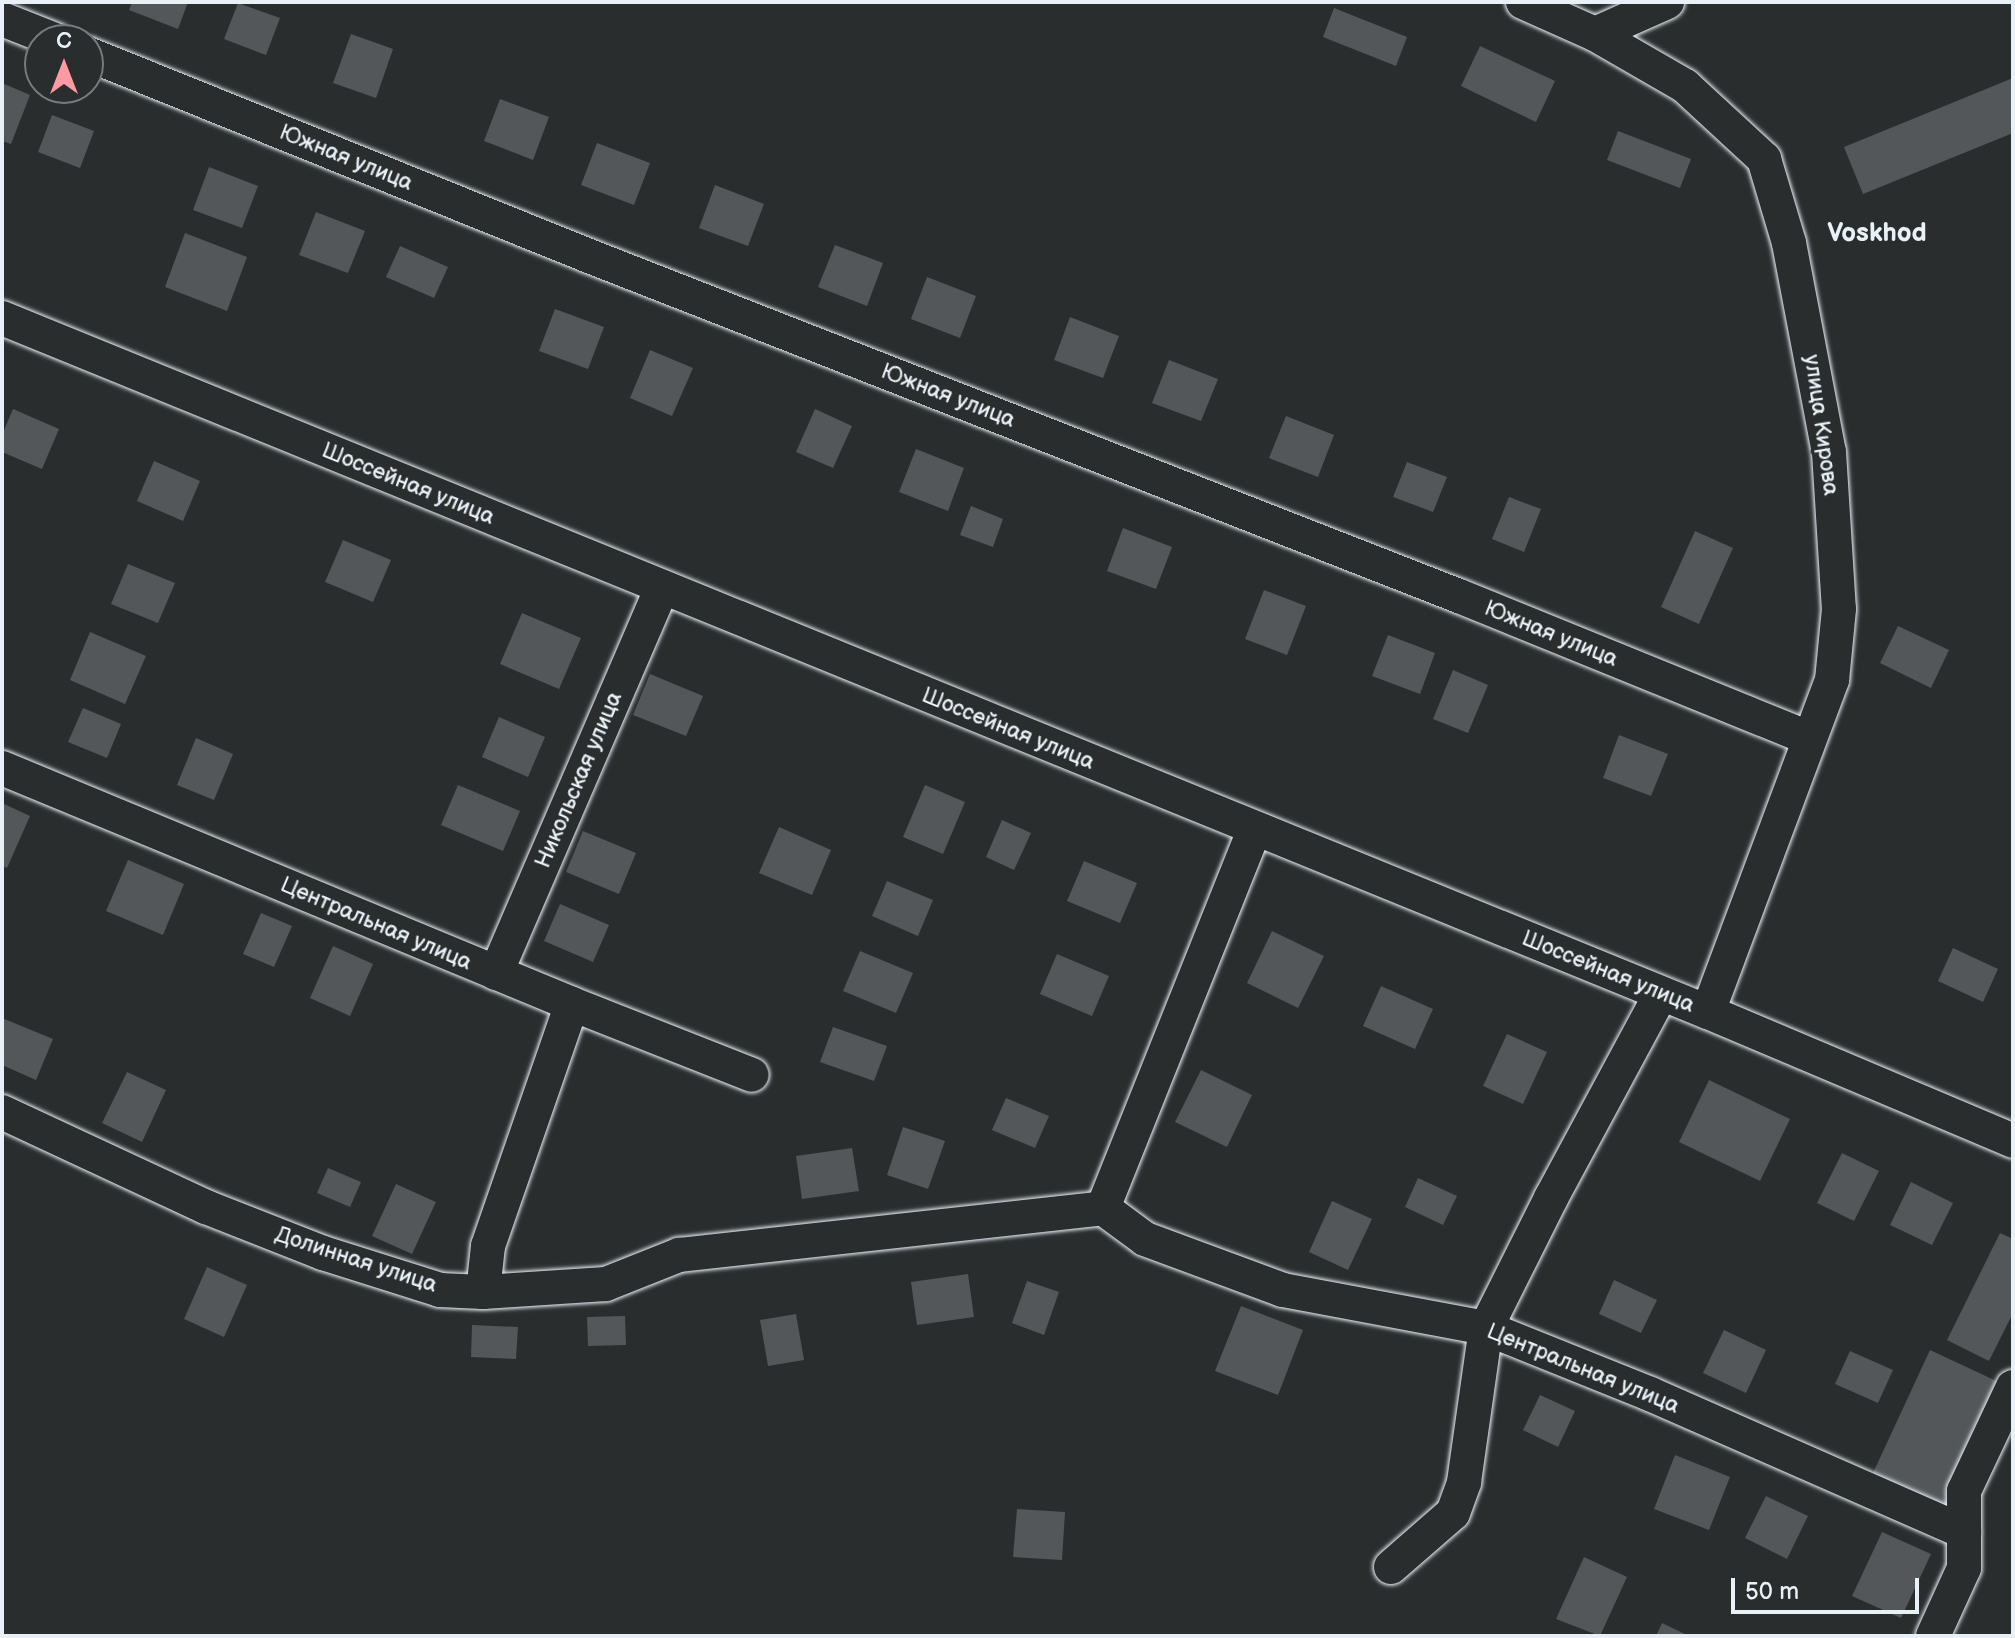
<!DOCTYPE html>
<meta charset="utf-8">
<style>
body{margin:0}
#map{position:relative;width:2015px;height:1638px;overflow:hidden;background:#2a2d2e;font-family:"Balsamiq Sans",sans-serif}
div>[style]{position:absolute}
.building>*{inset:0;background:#535759}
.roads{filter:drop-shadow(0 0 2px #e8f1f8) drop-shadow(0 0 2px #e8f1f8)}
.minor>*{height:34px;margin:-17px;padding:0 17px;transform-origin:17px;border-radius:17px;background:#2a2d2e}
span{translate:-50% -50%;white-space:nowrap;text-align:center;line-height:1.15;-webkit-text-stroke:7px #2a2d2e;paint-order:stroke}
.street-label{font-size:22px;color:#e8f1f8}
.quarter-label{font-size:26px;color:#e8f1f8;font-weight:700}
.frame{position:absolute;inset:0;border:4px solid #e8f1f8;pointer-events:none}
.north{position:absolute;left:24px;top:24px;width:80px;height:80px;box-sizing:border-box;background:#2a2d2e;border:2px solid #767b7f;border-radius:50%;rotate:0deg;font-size:22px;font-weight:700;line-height:32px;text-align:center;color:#e8f1f8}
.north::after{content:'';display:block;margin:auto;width:28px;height:36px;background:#ff9aa2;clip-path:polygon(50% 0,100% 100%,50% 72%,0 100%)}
.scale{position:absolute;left:1731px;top:1578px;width:188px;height:36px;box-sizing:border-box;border:4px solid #e8f1f8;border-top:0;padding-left:10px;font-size:24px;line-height:28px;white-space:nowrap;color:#e8f1f8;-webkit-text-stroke:6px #2a2d2e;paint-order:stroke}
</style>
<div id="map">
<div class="building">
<div style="clip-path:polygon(132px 2px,188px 2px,178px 29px,129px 10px)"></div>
<div style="clip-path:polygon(238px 3px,280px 18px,266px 55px,224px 39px)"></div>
<div style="clip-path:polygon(1334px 8px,1407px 37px,1396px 66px,1323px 37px)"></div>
<div style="clip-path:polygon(351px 34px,393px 49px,376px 98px,333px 83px)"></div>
<div style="clip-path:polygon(1480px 46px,1555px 81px,1536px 122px,1461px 86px)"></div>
<div style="clip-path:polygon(2013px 78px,2013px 133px,1863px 194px,1844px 147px)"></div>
<div style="clip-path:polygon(2px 83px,30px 95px,11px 144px,2px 141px)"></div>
<div style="clip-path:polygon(500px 99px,549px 117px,533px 160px,484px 141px)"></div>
<div style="clip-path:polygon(52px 115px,94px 131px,80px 168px,38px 152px)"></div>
<div style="clip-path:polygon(1618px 131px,1691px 159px,1680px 188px,1607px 160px)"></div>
<div style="clip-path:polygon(597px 143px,650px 163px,634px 205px,581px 185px)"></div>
<div style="clip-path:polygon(209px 167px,258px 186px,242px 228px,193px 210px)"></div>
<div style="clip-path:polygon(715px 185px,764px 204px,748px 246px,699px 228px)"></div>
<div style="clip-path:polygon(316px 212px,365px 231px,348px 273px,299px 255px)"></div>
<div style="clip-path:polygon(185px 233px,247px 257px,227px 311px,165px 287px)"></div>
<div style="clip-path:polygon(835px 245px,883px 263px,867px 306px,818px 287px)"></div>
<div style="clip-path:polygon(400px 246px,448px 267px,434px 298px,386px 277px)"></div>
<div style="clip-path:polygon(927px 277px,976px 296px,960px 338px,911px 319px)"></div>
<div style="clip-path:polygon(555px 309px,604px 327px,588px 369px,539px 351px)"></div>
<div style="clip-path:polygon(1070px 317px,1119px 336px,1103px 378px,1054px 360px)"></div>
<div style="clip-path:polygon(650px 350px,693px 368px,672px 416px,630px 398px)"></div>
<div style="clip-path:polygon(1169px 360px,1218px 379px,1201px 421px,1152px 403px)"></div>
<div style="clip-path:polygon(13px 409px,59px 429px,42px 469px,2px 452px,2px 435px)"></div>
<div style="clip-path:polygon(815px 409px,852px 426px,833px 468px,796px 452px)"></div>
<div style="clip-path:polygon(1286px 416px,1334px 435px,1318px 477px,1269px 458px)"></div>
<div style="clip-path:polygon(916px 449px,964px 468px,948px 511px,899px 492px)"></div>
<div style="clip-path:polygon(154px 461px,200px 481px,183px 521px,137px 501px)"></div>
<div style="clip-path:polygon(1407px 462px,1447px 477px,1433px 512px,1393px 497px)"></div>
<div style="clip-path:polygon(1509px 497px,1541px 509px,1524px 552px,1492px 539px)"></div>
<div style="clip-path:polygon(971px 506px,1003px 519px,993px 547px,960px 535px)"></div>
<div style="clip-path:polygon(1123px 528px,1172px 547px,1156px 589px,1107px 571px)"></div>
<div style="clip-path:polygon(1695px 531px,1733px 548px,1699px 624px,1661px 607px)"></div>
<div style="clip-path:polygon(343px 540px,391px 560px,373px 602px,325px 582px)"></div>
<div style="clip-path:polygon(128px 564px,175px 583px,158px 623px,111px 604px)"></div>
<div style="clip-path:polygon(1264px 590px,1306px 606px,1287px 655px,1245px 639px)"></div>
<div style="clip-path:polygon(522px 613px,581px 638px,559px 689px,500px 664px)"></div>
<div style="clip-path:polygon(1898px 626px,1949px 650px,1931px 688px,1880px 663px)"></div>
<div style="clip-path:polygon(90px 632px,146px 656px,125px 704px,70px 680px)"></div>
<div style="clip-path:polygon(1388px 635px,1435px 653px,1420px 694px,1372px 676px)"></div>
<div style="clip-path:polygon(1453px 670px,1488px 685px,1468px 733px,1433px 719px)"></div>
<div style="clip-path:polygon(650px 674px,703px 696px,686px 736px,633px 715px)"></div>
<div style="clip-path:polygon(83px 708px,121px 724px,107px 758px,68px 742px)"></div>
<div style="clip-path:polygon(499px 717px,545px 737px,528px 777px,482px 757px)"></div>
<div style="clip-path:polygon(1619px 735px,1668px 754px,1651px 796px,1603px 778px)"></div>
<div style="clip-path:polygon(196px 738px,233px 754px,214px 800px,177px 785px)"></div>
<div style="clip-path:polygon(458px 785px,520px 811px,503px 851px,441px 825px)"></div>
<div style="clip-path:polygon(925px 785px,965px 802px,943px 854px,903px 837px)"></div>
<div style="clip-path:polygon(2px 803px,30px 816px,7px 868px,2px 866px)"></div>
<div style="clip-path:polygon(1002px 820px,1031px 833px,1014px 870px,986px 857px)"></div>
<div style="clip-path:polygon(779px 827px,831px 850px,812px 895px,759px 873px)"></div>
<div style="clip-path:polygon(583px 831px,636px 853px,619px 894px,566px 872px)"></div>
<div style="clip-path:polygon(128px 860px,184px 884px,163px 935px,106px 911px)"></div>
<div style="clip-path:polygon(1084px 861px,1137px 883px,1120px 923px,1067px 901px)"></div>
<div style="clip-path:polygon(887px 881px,933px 900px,918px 936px,872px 916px)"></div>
<div style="clip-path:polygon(560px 904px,609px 925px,593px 962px,544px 941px)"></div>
<div style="clip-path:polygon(261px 913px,292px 926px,274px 967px,243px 954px)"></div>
<div style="clip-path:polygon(1272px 931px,1324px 956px,1298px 1008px,1247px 983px)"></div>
<div style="clip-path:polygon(333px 946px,373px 964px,350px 1016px,310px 998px)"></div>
<div style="clip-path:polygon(1953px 948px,1998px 969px,1983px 1002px,1938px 981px)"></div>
<div style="clip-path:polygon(860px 951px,913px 973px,896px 1013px,843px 991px)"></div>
<div style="clip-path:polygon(1057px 954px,1109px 976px,1092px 1016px,1040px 994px)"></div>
<div style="clip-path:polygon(1381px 986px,1433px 1009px,1415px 1049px,1363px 1026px)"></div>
<div style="clip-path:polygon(2px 1018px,53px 1039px,36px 1080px,2px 1065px)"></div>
<div style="clip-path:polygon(833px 1027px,887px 1046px,874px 1081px,820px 1062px)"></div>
<div style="clip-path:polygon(1507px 1034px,1547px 1052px,1523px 1104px,1483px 1086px)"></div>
<div style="clip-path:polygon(1201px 1070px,1252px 1095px,1227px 1147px,1175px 1122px)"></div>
<div style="clip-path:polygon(127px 1072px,166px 1090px,142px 1142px,102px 1123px)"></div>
<div style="clip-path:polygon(1709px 1080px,1790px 1119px,1760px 1181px,1679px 1142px)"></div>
<div style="clip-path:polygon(1006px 1098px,1049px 1116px,1035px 1148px,992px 1130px)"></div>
<div style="clip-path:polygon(903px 1127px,945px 1141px,928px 1189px,887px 1175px)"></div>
<div style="clip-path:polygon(852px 1148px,859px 1191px,802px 1199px,796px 1156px)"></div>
<div style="clip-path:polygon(1842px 1153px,1879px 1171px,1854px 1221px,1817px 1203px)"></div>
<div style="clip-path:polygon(328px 1168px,361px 1182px,350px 1207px,317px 1193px)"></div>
<div style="clip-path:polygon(1418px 1178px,1457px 1196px,1443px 1225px,1405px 1207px)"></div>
<div style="clip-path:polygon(1911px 1182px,1953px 1203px,1932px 1245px,1890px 1225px)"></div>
<div style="clip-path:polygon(396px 1184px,436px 1202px,412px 1254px,372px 1236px)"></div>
<div style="clip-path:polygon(1332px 1201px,1372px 1219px,1348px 1270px,1309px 1252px)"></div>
<div style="clip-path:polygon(2000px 1233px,2013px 1239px,2013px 1313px,1989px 1361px,1947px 1340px)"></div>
<div style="clip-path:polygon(207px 1267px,247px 1285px,224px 1337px,184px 1319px)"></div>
<div style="clip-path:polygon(968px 1274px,974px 1317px,917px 1325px,911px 1282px)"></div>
<div style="clip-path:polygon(1614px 1280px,1657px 1300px,1641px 1333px,1599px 1314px)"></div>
<div style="clip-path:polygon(1027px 1281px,1059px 1292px,1044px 1335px,1012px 1323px)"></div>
<div style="clip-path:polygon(1241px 1306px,1303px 1330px,1278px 1395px,1215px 1371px)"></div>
<div style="clip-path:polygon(796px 1314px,804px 1360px,768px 1366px,760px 1320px)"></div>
<div style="clip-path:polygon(625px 1316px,626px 1345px,588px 1346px,587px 1317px)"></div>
<div style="clip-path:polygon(472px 1325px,518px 1327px,516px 1359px,471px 1357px)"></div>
<div style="clip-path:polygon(1724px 1330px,1766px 1350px,1746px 1393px,1703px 1373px)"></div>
<div style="clip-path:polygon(1930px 1350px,2007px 1386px,1949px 1509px,1873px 1473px)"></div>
<div style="clip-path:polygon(1850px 1351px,1893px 1370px,1878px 1403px,1835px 1384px)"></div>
<div style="clip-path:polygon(1540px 1395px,1575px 1411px,1558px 1447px,1523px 1430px)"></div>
<div style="clip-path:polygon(1675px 1455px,1730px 1477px,1709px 1530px,1654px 1509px)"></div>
<div style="clip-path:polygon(1766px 1496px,1808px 1516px,1787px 1559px,1745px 1538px)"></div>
<div style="clip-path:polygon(1017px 1509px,1065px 1512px,1062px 1560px,1013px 1557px)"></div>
<div style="clip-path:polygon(1882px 1532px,1931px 1554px,1901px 1618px,1852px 1596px)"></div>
<div style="clip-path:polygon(1584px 1557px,1627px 1577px,1600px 1636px,1556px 1619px)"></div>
<div style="clip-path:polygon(1662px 1623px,1689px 1636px,1656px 1636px)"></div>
</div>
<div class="roads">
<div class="minor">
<div style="left:1523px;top:2px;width:79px;rotate:24deg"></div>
<div style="left:1595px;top:34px;width:104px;rotate:30deg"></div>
<div style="left:1685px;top:86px;width:108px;rotate:42.7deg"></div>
<div style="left:1764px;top:159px;width:88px;rotate:73.4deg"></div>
<div style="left:1789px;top:243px;width:213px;rotate:79.2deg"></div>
<div style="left:1829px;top:452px;width:157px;rotate:86.4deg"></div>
<div style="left:1839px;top:609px;width:71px;rotate:95.6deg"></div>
<div style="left:1832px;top:680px;width:354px;rotate:110.5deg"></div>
<div style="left:2px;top:19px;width:57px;rotate:21.6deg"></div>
<div style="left:1595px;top:34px;width:79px;rotate:-24deg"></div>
<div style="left:88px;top:54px;width:540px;rotate:21.96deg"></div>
<div style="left:589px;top:256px;width:934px;rotate:21.35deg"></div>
<div style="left:1459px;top:596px;width:378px;rotate:22.1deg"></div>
<div style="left:2px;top:318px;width:1842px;rotate:22.14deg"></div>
<div style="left:1708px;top:1012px;width:331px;rotate:22.9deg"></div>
<div style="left:2px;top:768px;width:617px;rotate:22.49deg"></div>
<div style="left:572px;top:1004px;width:193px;rotate:21.5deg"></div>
<div style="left:496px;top:973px;width:419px;rotate:-66.7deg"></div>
<div style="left:2px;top:1112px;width:225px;rotate:25deg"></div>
<div style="left:206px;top:1207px;width:126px;rotate:21.5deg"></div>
<div style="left:323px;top:1253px;width:123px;rotate:17.5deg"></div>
<div style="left:440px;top:1290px;width:43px;rotate:2.7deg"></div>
<div style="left:483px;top:1292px;width:46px;rotate:-83.8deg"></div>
<div style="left:488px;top:1246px;width:256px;rotate:-70.9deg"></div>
<div style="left:1103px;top:1208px;width:52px;rotate:36.4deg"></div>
<div style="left:1145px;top:1239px;width:147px;rotate:20.3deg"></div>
<div style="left:1283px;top:1290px;width:207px;rotate:10.6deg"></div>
<div style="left:1486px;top:1328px;width:177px;rotate:21.9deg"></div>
<div style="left:1650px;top:1394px;width:343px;rotate:23.7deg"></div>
<div style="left:483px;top:1292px;width:123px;rotate:-3.7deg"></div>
<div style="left:606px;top:1284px;width:79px;rotate:-21.7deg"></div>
<div style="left:679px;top:1255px;width:427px;rotate:-6.3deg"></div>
<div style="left:1103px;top:1208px;width:407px;rotate:-68.2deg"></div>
<div style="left:1391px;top:1567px;width:82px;rotate:-41.1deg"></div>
<div style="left:1453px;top:1513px;width:33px;rotate:-70deg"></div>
<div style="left:1464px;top:1482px;width:156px;rotate:-81.9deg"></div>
<div style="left:1486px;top:1328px;width:145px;rotate:-63.4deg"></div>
<div style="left:1551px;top:1198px;width:232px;rotate:-61.7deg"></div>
<div style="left:1933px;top:1636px;width:75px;rotate:-65.5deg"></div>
<div style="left:1964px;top:1568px;width:77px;rotate:-90deg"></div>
<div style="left:1964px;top:1491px;width:115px;rotate:-64.8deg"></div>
</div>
</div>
<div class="street-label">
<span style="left:346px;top:158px;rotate:22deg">Южная улица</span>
<span style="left:948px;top:396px;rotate:21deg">Южная улица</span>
<span style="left:1821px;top:425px;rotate:82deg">улица Кирова</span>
<span style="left:408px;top:484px;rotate:22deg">Шоссейная улица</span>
<span style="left:1551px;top:634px;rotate:22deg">Южная улица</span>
<span style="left:1008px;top:729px;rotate:22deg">Шоссейная улица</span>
<span style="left:579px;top:780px;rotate:-67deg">Никольская улица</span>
<span style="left:376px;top:924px;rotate:23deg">Центральная улица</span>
<span style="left:1608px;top:972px;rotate:22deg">Шоссейная улица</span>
<span style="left:356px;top:1260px;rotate:18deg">Долинная улица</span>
<span style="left:1583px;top:1369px;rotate:22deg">Центральная улица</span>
</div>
<div class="quarter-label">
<span style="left:1877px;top:234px">Voskhod</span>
</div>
<div class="frame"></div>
<div class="north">С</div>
<div class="scale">50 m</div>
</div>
